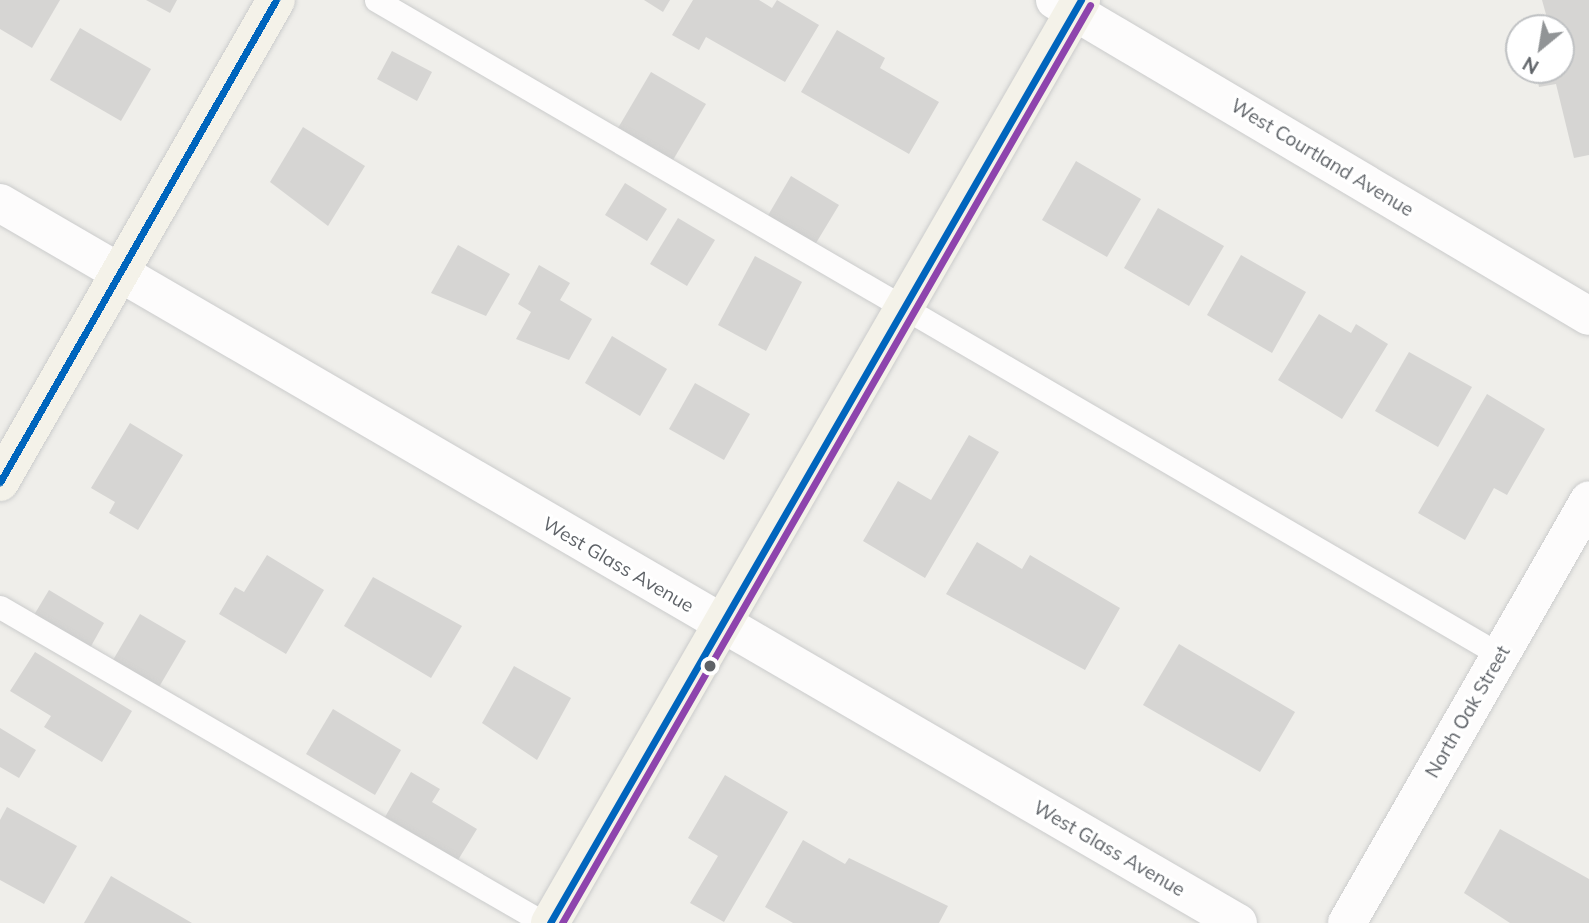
<!DOCTYPE html>
<style>
body{margin:0}
#map{position:relative;width:1589px;height:923px;overflow:hidden;background:#efeeea;font-family:Mulish,sans-serif}
div>[style]{position:absolute}
.building>*{inset:0;background:#d6d5d3}
.roads{filter:drop-shadow(0 0 2px #cbcccc) drop-shadow(0 0 2px #cbcccc)}
.service>*{height:23px;margin:-11.5px;padding:0 11.5px;transform-origin:11.5px;border-radius:11.5px;background:#fdfcfc}
.minor>*{height:38px;margin:-19px;padding:0 19px;transform-origin:19px;border-radius:19px;background:#fdfcfc}
.primary>*{height:38px;margin:-19px;padding:0 19px;transform-origin:19px;border-radius:19px;background:#f4f2e9}
.bus-1>*{height:7px;margin:-3.5px;padding:0 3.5px;transform-origin:3.5px;border-radius:3.5px;background:#0065bd}
.bus-2>*{height:7px;margin:-3.5px;padding:0 3.5px;transform-origin:3.5px;border-radius:3.5px;background:#8e44ad}
.dots>*{width:19px;height:19px;translate:-50% -50%;box-sizing:border-box;border:4px solid #fff;border-radius:50%}
span{translate:-50% -50%;white-space:nowrap;text-align:center;line-height:1.15;-webkit-text-stroke:6px #fff;paint-order:stroke}
.street-label{font-size:19px;color:#5f6368}
.north{position:absolute;left:1505px;top:14px;width:70px;height:70px;box-sizing:border-box;background:#fff;border:2px solid #bfc1c3;border-radius:50%;rotate:210deg;font-size:19px;font-weight:700;line-height:28px;text-align:center;color:#5f6368}
.north::after{content:'';display:block;margin:auto;width:24px;height:32px;background:#919496;clip-path:polygon(50% 0,100% 100%,50% 72%,0 100%)}
</style>
<div id="map">
<div class="building">
<div style="clip-path:polygon(0 0,60px 0,32px 48px,0 29px)"></div>
<div style="clip-path:polygon(146px 0,177px 0,170px 13px)"></div>
<div style="clip-path:polygon(644px 0,670px 0,663px 12px)"></div>
<div style="clip-path:polygon(693px 0,759px 0,772px 8px,777px 0,819px 25px,785px 82px,706px 37px,699px 50px,672px 35px)"></div>
<div style="clip-path:polygon(1542px 0,1589px 0,1589px 155px,1574px 158px,1556px 84px,1539px 87px,1535px 70px,1561px 70px,1561px 28px,1525px 28px,1547px 18px)"></div>
<div style="clip-path:polygon(80px 28px,151px 69px,121px 121px,50px 80px)"></div>
<div style="clip-path:polygon(837px 30px,885px 58px,880px 68px,939px 102px,909px 154px,801px 92px)"></div>
<div style="clip-path:polygon(392px 51px,432px 72px,417px 101px,377px 79px)"></div>
<div style="clip-path:polygon(651px 72px,706px 104px,673px 160px,618px 128px)"></div>
<div style="clip-path:polygon(303px 127px,365px 166px,328px 226px,270px 182px)"></div>
<div style="clip-path:polygon(1076px 161px,1141px 199px,1107px 257px,1042px 220px)"></div>
<div style="clip-path:polygon(791px 176px,839px 205px,810px 253px,763px 224px)"></div>
<div style="clip-path:polygon(625px 183px,667px 209px,647px 241px,605px 215px)"></div>
<div style="clip-path:polygon(1158px 208px,1224px 246px,1189px 306px,1124px 268px)"></div>
<div style="clip-path:polygon(678px 218px,715px 240px,687px 286px,650px 264px)"></div>
<div style="clip-path:polygon(458px 245px,510px 274px,486px 316px,431px 293px)"></div>
<div style="clip-path:polygon(1241px 255px,1306px 292px,1272px 353px,1207px 315px)"></div>
<div style="clip-path:polygon(755px 256px,802px 282px,766px 351px,718px 325px)"></div>
<div style="clip-path:polygon(539px 265px,570px 283px,560px 300px,592px 319px,569px 360px,516px 339px,531px 312px,518px 304px)"></div>
<div style="clip-path:polygon(1319px 314px,1351px 333px,1356px 324px,1388px 344px,1342px 419px,1278px 380px)"></div>
<div style="clip-path:polygon(612px 336px,667px 369px,640px 416px,585px 383px)"></div>
<div style="clip-path:polygon(1409px 352px,1472px 387px,1438px 447px,1375px 411px)"></div>
<div style="clip-path:polygon(695px 383px,750px 414px,724px 460px,669px 429px)"></div>
<div style="clip-path:polygon(1487px 394px,1545px 429px,1507px 495px,1494px 488px,1465px 540px,1418px 513px)"></div>
<div style="clip-path:polygon(130px 423px,183px 455px,138px 530px,109px 513px,115px 502px,91px 488px)"></div>
<div style="clip-path:polygon(969px 435px,999px 452px,925px 578px,863px 541px,898px 481px,931px 500px)"></div>
<div style="clip-path:polygon(977px 542px,1022px 569px,1030px 555px,1120px 608px,1085px 670px,946px 594px)"></div>
<div style="clip-path:polygon(267px 555px,324px 590px,286px 654px,219px 614px,235px 587px,244px 592px)"></div>
<div style="clip-path:polygon(373px 577px,462px 626px,431px 678px,344px 626px)"></div>
<div style="clip-path:polygon(49px 590px,104px 623px,90px 648px,34px 615px)"></div>
<div style="clip-path:polygon(140px 614px,186px 641px,159px 687px,113px 660px)"></div>
<div style="clip-path:polygon(1179px 644px,1295px 712px,1260px 772px,1143px 705px)"></div>
<div style="clip-path:polygon(35px 652px,132px 711px,102px 762px,44px 727px,51px 716px,10px 691px)"></div>
<div style="clip-path:polygon(514px 666px,571px 698px,537px 760px,482px 723px)"></div>
<div style="clip-path:polygon(333px 709px,401px 750px,375px 795px,306px 754px)"></div>
<div style="clip-path:polygon(0 728px,36px 750px,19px 778px,0 767px)"></div>
<div style="clip-path:polygon(411px 772px,440px 789px,432px 802px,477px 829px,458px 860px,385px 817px)"></div>
<div style="clip-path:polygon(725px 775px,788px 812px,724px 922px,690px 903px,718px 856px,688px 838px)"></div>
<div style="clip-path:polygon(7px 807px,77px 846px,44px 904px,0 880px,0 820px)"></div>
<div style="clip-path:polygon(1500px 829px,1589px 879px,1589px 923px,1510px 923px,1464px 893px)"></div>
<div style="clip-path:polygon(803px 840px,845px 864px,849px 858px,948px 906px,939px 923px,793px 923px,765px 907px)"></div>
<div style="clip-path:polygon(111px 876px,192px 923px,84px 923px)"></div>
</div>
<div class="roads">
<div class="service">
<div style="left:376px;top:0;width:1301px;rotate:30.23deg"></div>
<div style="left:0;top:607px;width:629px;rotate:30.15deg"></div>
</div>
<div class="minor">
<div style="left:1055px;top:0;width:620px;rotate:30.62deg"></div>
<div style="left:0;top:203px;width:1432px;rotate:30.18deg"></div>
<div style="left:1347px;top:923px;width:487px;rotate:-60.2deg"></div>
</div>
<div class="primary">
<div style="left:0;top:482px;width:555px;rotate:-60.2deg"></div>
<div style="left:550px;top:923px;width:1065px;rotate:-60.09deg"></div>
</div>
</div>
<div class="bus-1">
<div style="left:0;top:482px;width:555px;rotate:-60.2deg"></div>
<div style="left:550px;top:923px;width:1065px;rotate:-60.09deg"></div>
</div>
<div class="bus-2">
<div style="left:562px;top:923px;width:1059px;rotate:-60.09deg"></div>
</div>
<div class="dots">
<div style="left:710px;top:666px;background:#5f6368"></div>
</div>
<div class="street-label">
<span style="left:1322px;top:158px;rotate:31deg">West Courtland Avenue</span>
<span style="left:618px;top:565px;rotate:30deg">West Glass Avenue</span>
<span style="left:1468px;top:712px;rotate:-60deg">North Oak Street</span>
<span style="left:1109px;top:849px;rotate:30deg">West Glass Avenue</span>
</div>
<div class="north">N</div>
</div>
